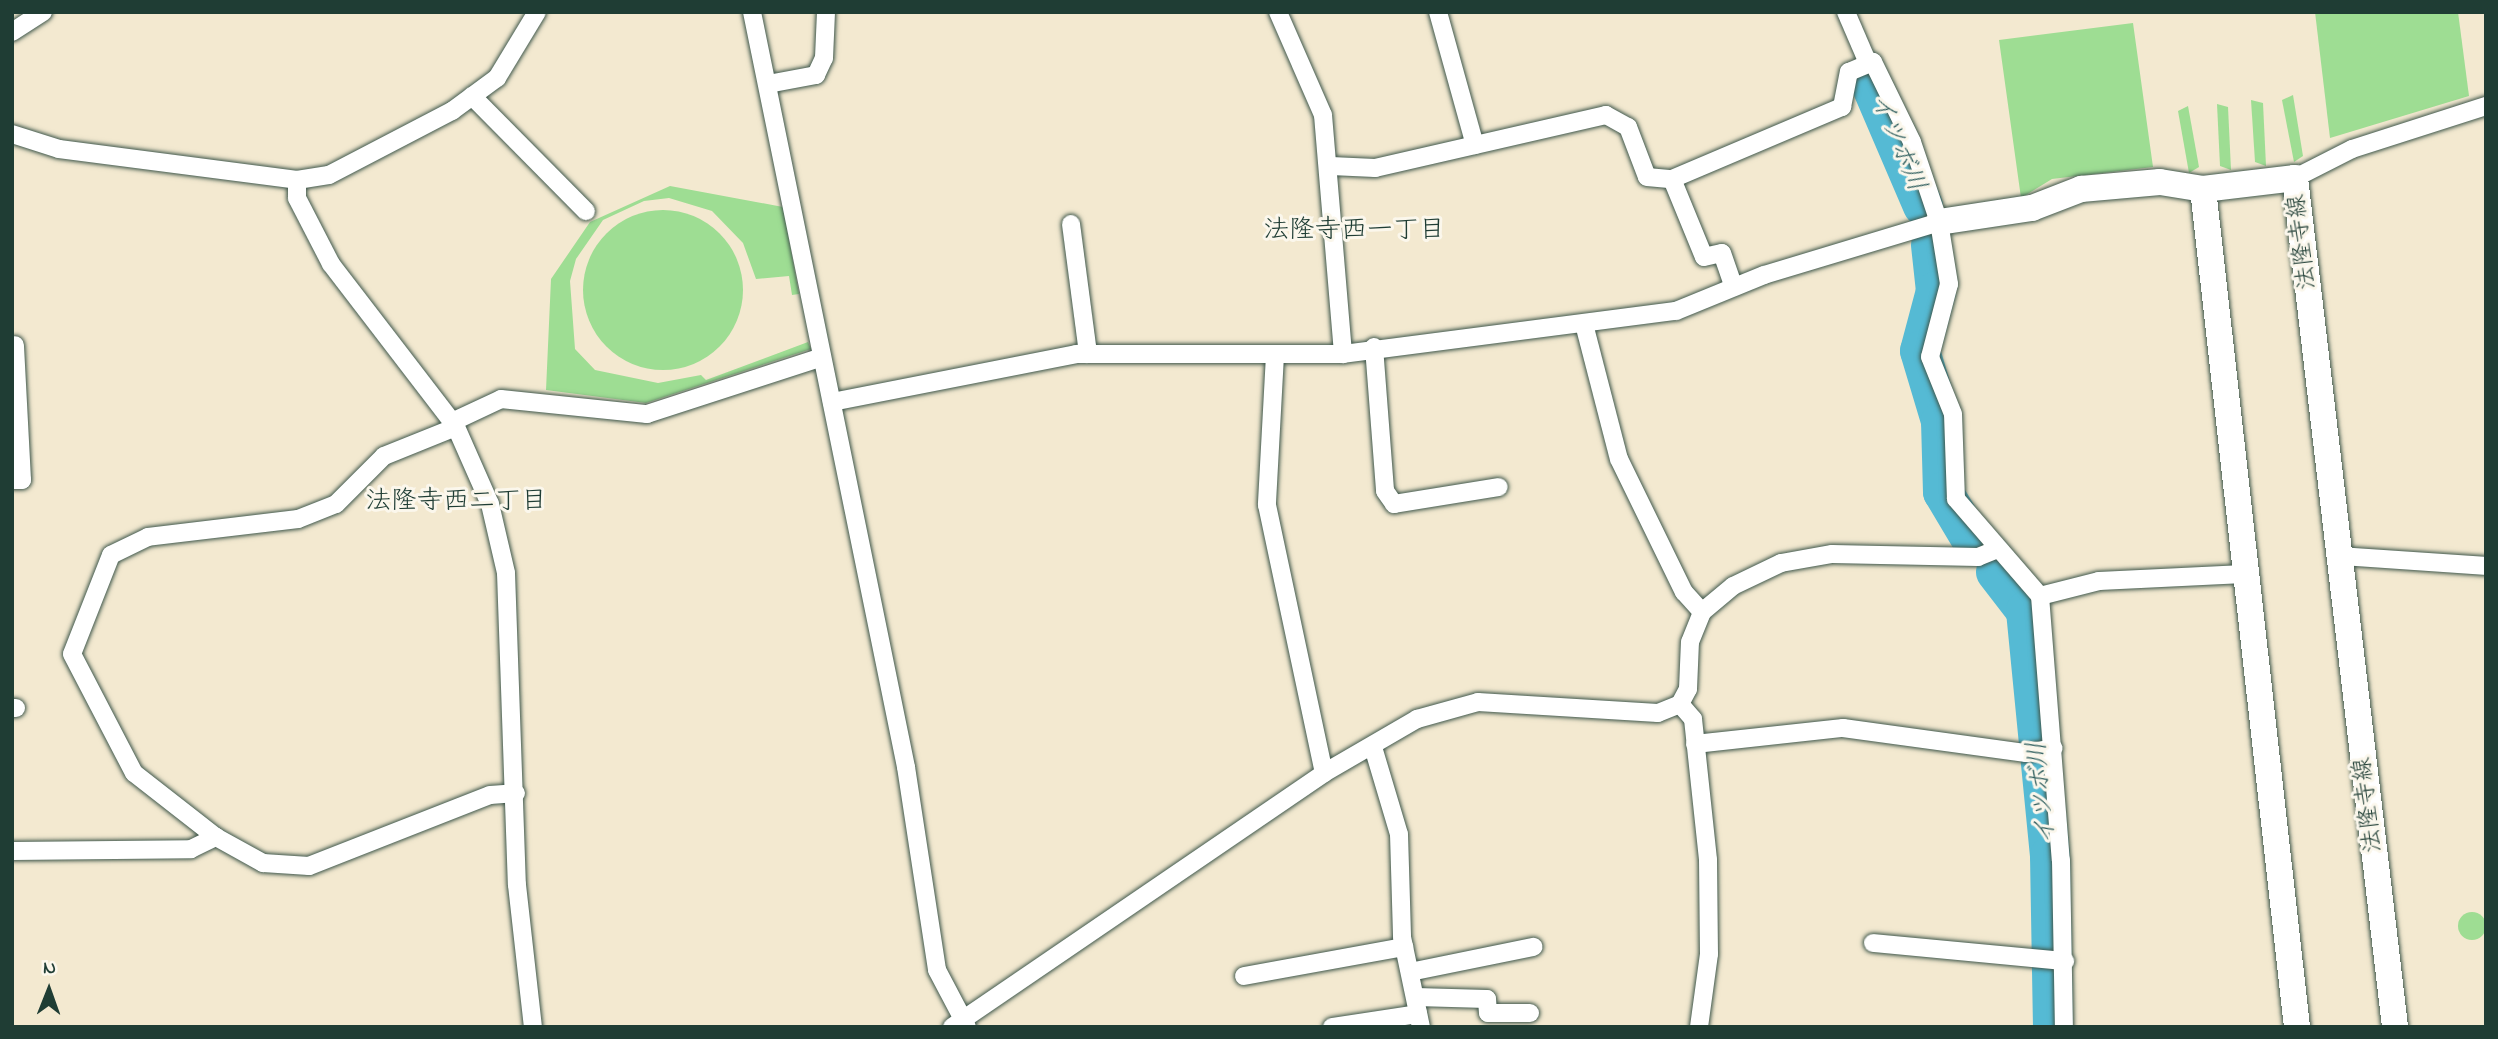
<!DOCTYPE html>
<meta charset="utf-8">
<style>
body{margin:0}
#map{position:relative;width:2498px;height:1039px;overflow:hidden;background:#f3e9d0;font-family:"Indie Flower","Klee One",sans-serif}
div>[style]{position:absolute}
.green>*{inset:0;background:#9edd93}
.round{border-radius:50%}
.river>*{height:40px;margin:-20px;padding:0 20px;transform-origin:20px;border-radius:20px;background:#55bad4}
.roads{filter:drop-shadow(0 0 2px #3f574b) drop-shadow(0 0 2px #3f574b)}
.street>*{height:18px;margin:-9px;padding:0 9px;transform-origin:9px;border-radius:9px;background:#fff}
.secondary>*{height:26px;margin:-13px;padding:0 13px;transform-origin:13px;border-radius:13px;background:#fff}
span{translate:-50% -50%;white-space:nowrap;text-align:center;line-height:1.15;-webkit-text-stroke:6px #fbf7ec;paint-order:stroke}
.street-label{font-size:24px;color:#1f3d34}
.water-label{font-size:26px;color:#2c5c5c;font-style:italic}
.neighbourhood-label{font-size:26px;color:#1f3d34}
.frame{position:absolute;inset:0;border:14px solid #1f3d34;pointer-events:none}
.north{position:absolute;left:14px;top:955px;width:70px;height:70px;-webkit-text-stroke:5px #fbf7ec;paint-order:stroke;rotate:1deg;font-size:19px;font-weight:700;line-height:28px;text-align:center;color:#1f3d34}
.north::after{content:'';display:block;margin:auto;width:24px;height:32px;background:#1f3d34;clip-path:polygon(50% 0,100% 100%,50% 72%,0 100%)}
</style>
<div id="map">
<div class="green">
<div style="clip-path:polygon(2315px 12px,2458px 12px,2469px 96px,2330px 138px)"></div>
<div style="clip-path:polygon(2133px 23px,2153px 167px,2052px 179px,2021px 198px,1999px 40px)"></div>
<div style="clip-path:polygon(2293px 95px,2303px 156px,2294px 162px,2282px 100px)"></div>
<div style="clip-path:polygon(2251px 100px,2263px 103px,2266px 166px,2255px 162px)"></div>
<div style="clip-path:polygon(2217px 104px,2228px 107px,2231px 170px,2220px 166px)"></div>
<div style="clip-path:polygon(2188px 106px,2199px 167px,2189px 173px,2178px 111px)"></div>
<div style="clip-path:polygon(670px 186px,783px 207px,799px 294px,792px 295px,789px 276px,756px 279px,743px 243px,712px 211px,669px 198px,644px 201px,603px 220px,576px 259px,570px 281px,575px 349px,595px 370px,658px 383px,701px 375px,706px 380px,808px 342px,811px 349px,646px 403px,546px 390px,551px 279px,590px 222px)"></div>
<div class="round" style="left:583px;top:210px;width:160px;height:160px"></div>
<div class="round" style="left:2458px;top:912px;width:28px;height:28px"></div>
</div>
<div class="river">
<div style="left:1869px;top:80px;width:137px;rotate:66.8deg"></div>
<div style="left:1931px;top:245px;width:46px;rotate:83.8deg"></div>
<div style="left:1936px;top:291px;width:62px;rotate:104.9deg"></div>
<div style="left:1920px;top:351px;width:73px;rotate:73.3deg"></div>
<div style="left:1941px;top:421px;width:71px;rotate:88.4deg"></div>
<div style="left:1943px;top:492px;width:55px;rotate:59.2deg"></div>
<div style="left:1996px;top:572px;width:49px;rotate:52.4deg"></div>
<div style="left:2026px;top:611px;width:246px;rotate:84.4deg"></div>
<div style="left:2050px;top:856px;width:171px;rotate:89deg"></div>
</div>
<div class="roads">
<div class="street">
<div style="left:752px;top:12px;width:771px;rotate:78.47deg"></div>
<div style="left:906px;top:767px;width:205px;rotate:81.3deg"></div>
<div style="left:937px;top:970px;width:64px;rotate:62.2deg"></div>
<div style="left:1278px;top:12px;width:112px;rotate:66.4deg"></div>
<div style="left:1323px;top:115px;width:240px;rotate:85.2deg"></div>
<div style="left:1438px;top:12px;width:138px;rotate:74.5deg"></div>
<div style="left:1846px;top:12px;width:56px;rotate:66.7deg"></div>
<div style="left:12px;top:32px;width:37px;rotate:-33deg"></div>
<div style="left:768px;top:84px;width:49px;rotate:-10.6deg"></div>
<div style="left:816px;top:75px;width:19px;rotate:-65deg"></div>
<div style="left:824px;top:58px;width:46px;rotate:-87.5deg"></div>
<div style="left:472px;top:96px;width:162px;rotate:45.3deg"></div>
<div style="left:12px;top:134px;width:49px;rotate:17.7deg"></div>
<div style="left:59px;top:149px;width:240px;rotate:7.4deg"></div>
<div style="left:297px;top:180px;width:32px;rotate:-9deg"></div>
<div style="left:329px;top:175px;width:139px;rotate:-27.5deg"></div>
<div style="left:452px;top:111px;width:56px;rotate:-36.3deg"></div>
<div style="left:497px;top:78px;width:77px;rotate:-58.8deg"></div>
<div style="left:1331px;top:166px;width:44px;rotate:2.6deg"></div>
<div style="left:1375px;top:168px;width:237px;rotate:-12.9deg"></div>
<div style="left:1606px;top:115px;width:25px;rotate:29deg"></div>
<div style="left:1628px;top:127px;width:53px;rotate:69.2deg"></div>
<div style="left:1647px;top:177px;width:25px;rotate:5deg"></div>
<div style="left:1672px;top:179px;width:185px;rotate:-23deg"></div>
<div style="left:1842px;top:107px;width:36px;rotate:-79deg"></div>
<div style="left:1849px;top:72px;width:26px;rotate:-23deg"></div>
<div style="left:1873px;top:62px;width:89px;rotate:64deg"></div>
<div style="left:1912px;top:142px;width:84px;rotate:71.4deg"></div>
<div style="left:1939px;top:222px;width:63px;rotate:80.8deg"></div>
<div style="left:1949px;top:284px;width:75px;rotate:104.6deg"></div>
<div style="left:1930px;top:357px;width:61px;rotate:68deg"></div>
<div style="left:1953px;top:414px;width:85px;rotate:88deg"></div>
<div style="left:1956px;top:499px;width:128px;rotate:49.1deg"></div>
<div style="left:2040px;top:596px;width:265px;rotate:85.5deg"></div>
<div style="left:2061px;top:860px;width:167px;rotate:89deg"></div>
<div style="left:2295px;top:178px;width:64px;rotate:-27deg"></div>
<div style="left:2352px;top:149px;width:141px;rotate:-17.8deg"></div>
<div style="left:1672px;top:179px;width:84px;rotate:67.7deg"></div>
<div style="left:1704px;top:257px;width:18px;rotate:-13deg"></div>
<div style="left:1722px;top:253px;width:36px;rotate:71deg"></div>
<div style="left:297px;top:180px;width:18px;rotate:90deg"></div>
<div style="left:297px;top:198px;width:74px;rotate:62.7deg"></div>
<div style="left:331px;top:264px;width:205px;rotate:52.5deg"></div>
<div style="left:456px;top:427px;width:84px;rotate:66.2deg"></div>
<div style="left:490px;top:504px;width:71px;rotate:76.9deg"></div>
<div style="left:506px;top:573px;width:312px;rotate:88deg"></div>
<div style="left:517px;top:885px;width:143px;rotate:83.6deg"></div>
<div style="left:1071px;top:224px;width:131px;rotate:82.5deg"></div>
<div style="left:1584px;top:324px;width:139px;rotate:75.5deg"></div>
<div style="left:1619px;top:459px;width:148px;rotate:64deg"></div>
<div style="left:1684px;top:592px;width:27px;rotate:48deg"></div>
<div style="left:1374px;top:347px;width:144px;rotate:85.6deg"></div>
<div style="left:1385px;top:491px;width:16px;rotate:55deg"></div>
<div style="left:1394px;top:504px;width:106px;rotate:-9.2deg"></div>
<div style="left:1275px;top:355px;width:150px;rotate:93.1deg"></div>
<div style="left:1267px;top:505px;width:274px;rotate:78deg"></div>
<div style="left:832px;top:402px;width:249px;rotate:-11.1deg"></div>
<div style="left:1076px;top:354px;width:267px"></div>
<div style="left:1343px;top:354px;width:336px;rotate:-7.4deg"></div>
<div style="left:1676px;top:311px;width:95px;rotate:-22.2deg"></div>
<div style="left:1764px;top:275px;width:183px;rotate:-16.8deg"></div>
<div style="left:452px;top:422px;width:54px;rotate:-25.1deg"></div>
<div style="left:501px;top:399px;width:147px;rotate:5.9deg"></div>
<div style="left:647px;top:414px;width:184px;rotate:-18deg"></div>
<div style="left:456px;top:427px;width:78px;rotate:158.1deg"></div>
<div style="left:384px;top:456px;width:68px;rotate:135deg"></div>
<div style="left:336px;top:504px;width:41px;rotate:158.5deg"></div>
<div style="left:298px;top:519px;width:151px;rotate:173.2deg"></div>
<div style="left:148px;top:537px;width:41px;rotate:154.1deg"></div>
<div style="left:111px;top:555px;width:106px;rotate:111.5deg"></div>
<div style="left:72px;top:654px;width:134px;rotate:62.5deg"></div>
<div style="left:134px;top:773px;width:104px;rotate:38deg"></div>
<div style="left:216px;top:837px;width:54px;rotate:29deg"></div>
<div style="left:263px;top:863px;width:46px;rotate:3.7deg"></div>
<div style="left:309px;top:866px;width:194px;rotate:-21.4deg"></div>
<div style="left:490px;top:795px;width:26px;rotate:-4deg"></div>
<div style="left:12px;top:480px;width:10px"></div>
<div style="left:22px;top:480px;width:135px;rotate:-93deg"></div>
<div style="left:2340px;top:556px;width:146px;rotate:3.9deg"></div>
<div style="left:2040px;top:596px;width:61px;rotate:-14.3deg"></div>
<div style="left:2099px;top:581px;width:145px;rotate:-2.8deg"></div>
<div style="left:1680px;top:704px;width:20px;rotate:49deg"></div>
<div style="left:1693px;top:719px;width:142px;rotate:83.9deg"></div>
<div style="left:1708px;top:860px;width:94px;rotate:89.4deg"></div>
<div style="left:1709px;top:954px;width:74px;rotate:97.8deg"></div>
<div style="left:12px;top:708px;width:4px"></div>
<div style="left:1695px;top:744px;width:149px;rotate:-6.2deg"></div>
<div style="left:1843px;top:728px;width:185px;rotate:7.8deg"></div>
<div style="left:2026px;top:753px;width:28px;rotate:-10deg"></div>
<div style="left:1373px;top:747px;width:91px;rotate:73.4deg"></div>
<div style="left:1399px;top:834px;width:103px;rotate:88.3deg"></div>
<div style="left:1402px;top:937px;width:92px;rotate:78.1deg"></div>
<div style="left:12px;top:851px;width:179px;rotate:-0.6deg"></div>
<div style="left:191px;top:849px;width:28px;rotate:-26deg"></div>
<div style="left:1873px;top:943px;width:193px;rotate:5.4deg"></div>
<div style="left:1410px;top:972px;width:126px;rotate:-11.5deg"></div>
<div style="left:1244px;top:976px;width:163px;rotate:-10.3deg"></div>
<div style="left:1416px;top:997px;width:71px;rotate:1.6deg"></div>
<div style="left:1487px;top:999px;width:14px;rotate:86deg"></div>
<div style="left:1488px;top:1013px;width:42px"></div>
<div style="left:952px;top:1027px;width:450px;rotate:-34.3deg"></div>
<div style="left:1324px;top:773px;width:108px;rotate:-30.1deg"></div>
<div style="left:1417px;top:719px;width:63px;rotate:-15.6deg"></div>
<div style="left:1478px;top:702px;width:180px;rotate:3.5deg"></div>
<div style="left:1658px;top:713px;width:24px;rotate:-22deg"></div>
<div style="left:1680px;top:704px;width:17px;rotate:-62deg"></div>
<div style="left:1688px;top:689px;width:47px;rotate:-87.6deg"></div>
<div style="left:1690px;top:642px;width:32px;rotate:-68deg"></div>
<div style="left:1702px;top:612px;width:40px;rotate:-40deg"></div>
<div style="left:1733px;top:586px;width:53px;rotate:-25.6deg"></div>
<div style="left:1781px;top:563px;width:52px;rotate:-10deg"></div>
<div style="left:1832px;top:554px;width:146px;rotate:1.2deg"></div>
<div style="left:1978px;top:557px;width:18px;rotate:-22deg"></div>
<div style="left:1332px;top:1027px;width:87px;rotate:-8.6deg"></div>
</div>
<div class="secondary">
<div style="left:2203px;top:189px;width:843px;rotate:83.6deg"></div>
<div style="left:1939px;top:222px;width:94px;rotate:-8.6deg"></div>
<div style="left:2032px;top:208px;width:53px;rotate:-21.2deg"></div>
<div style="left:2081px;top:189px;width:79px;rotate:-5.1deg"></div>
<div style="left:2160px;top:182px;width:44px;rotate:9.2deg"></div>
<div style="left:2203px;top:189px;width:93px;rotate:-6.8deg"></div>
<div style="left:2295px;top:178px;width:855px;rotate:83.28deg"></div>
</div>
</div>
<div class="street-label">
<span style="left:2303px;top:242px;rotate:-97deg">法隆寺線</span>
<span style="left:2369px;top:805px;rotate:-97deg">法隆寺線</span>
</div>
<div class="water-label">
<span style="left:1896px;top:143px;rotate:67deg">イツボ川</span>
<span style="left:2044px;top:793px;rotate:-96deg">イツボ川</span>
</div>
<div class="neighbourhood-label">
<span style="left:1354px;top:232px">法隆寺西一丁目</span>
<span style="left:456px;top:503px">法隆寺西二丁目</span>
</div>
<div class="frame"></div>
<div class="north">N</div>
</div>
